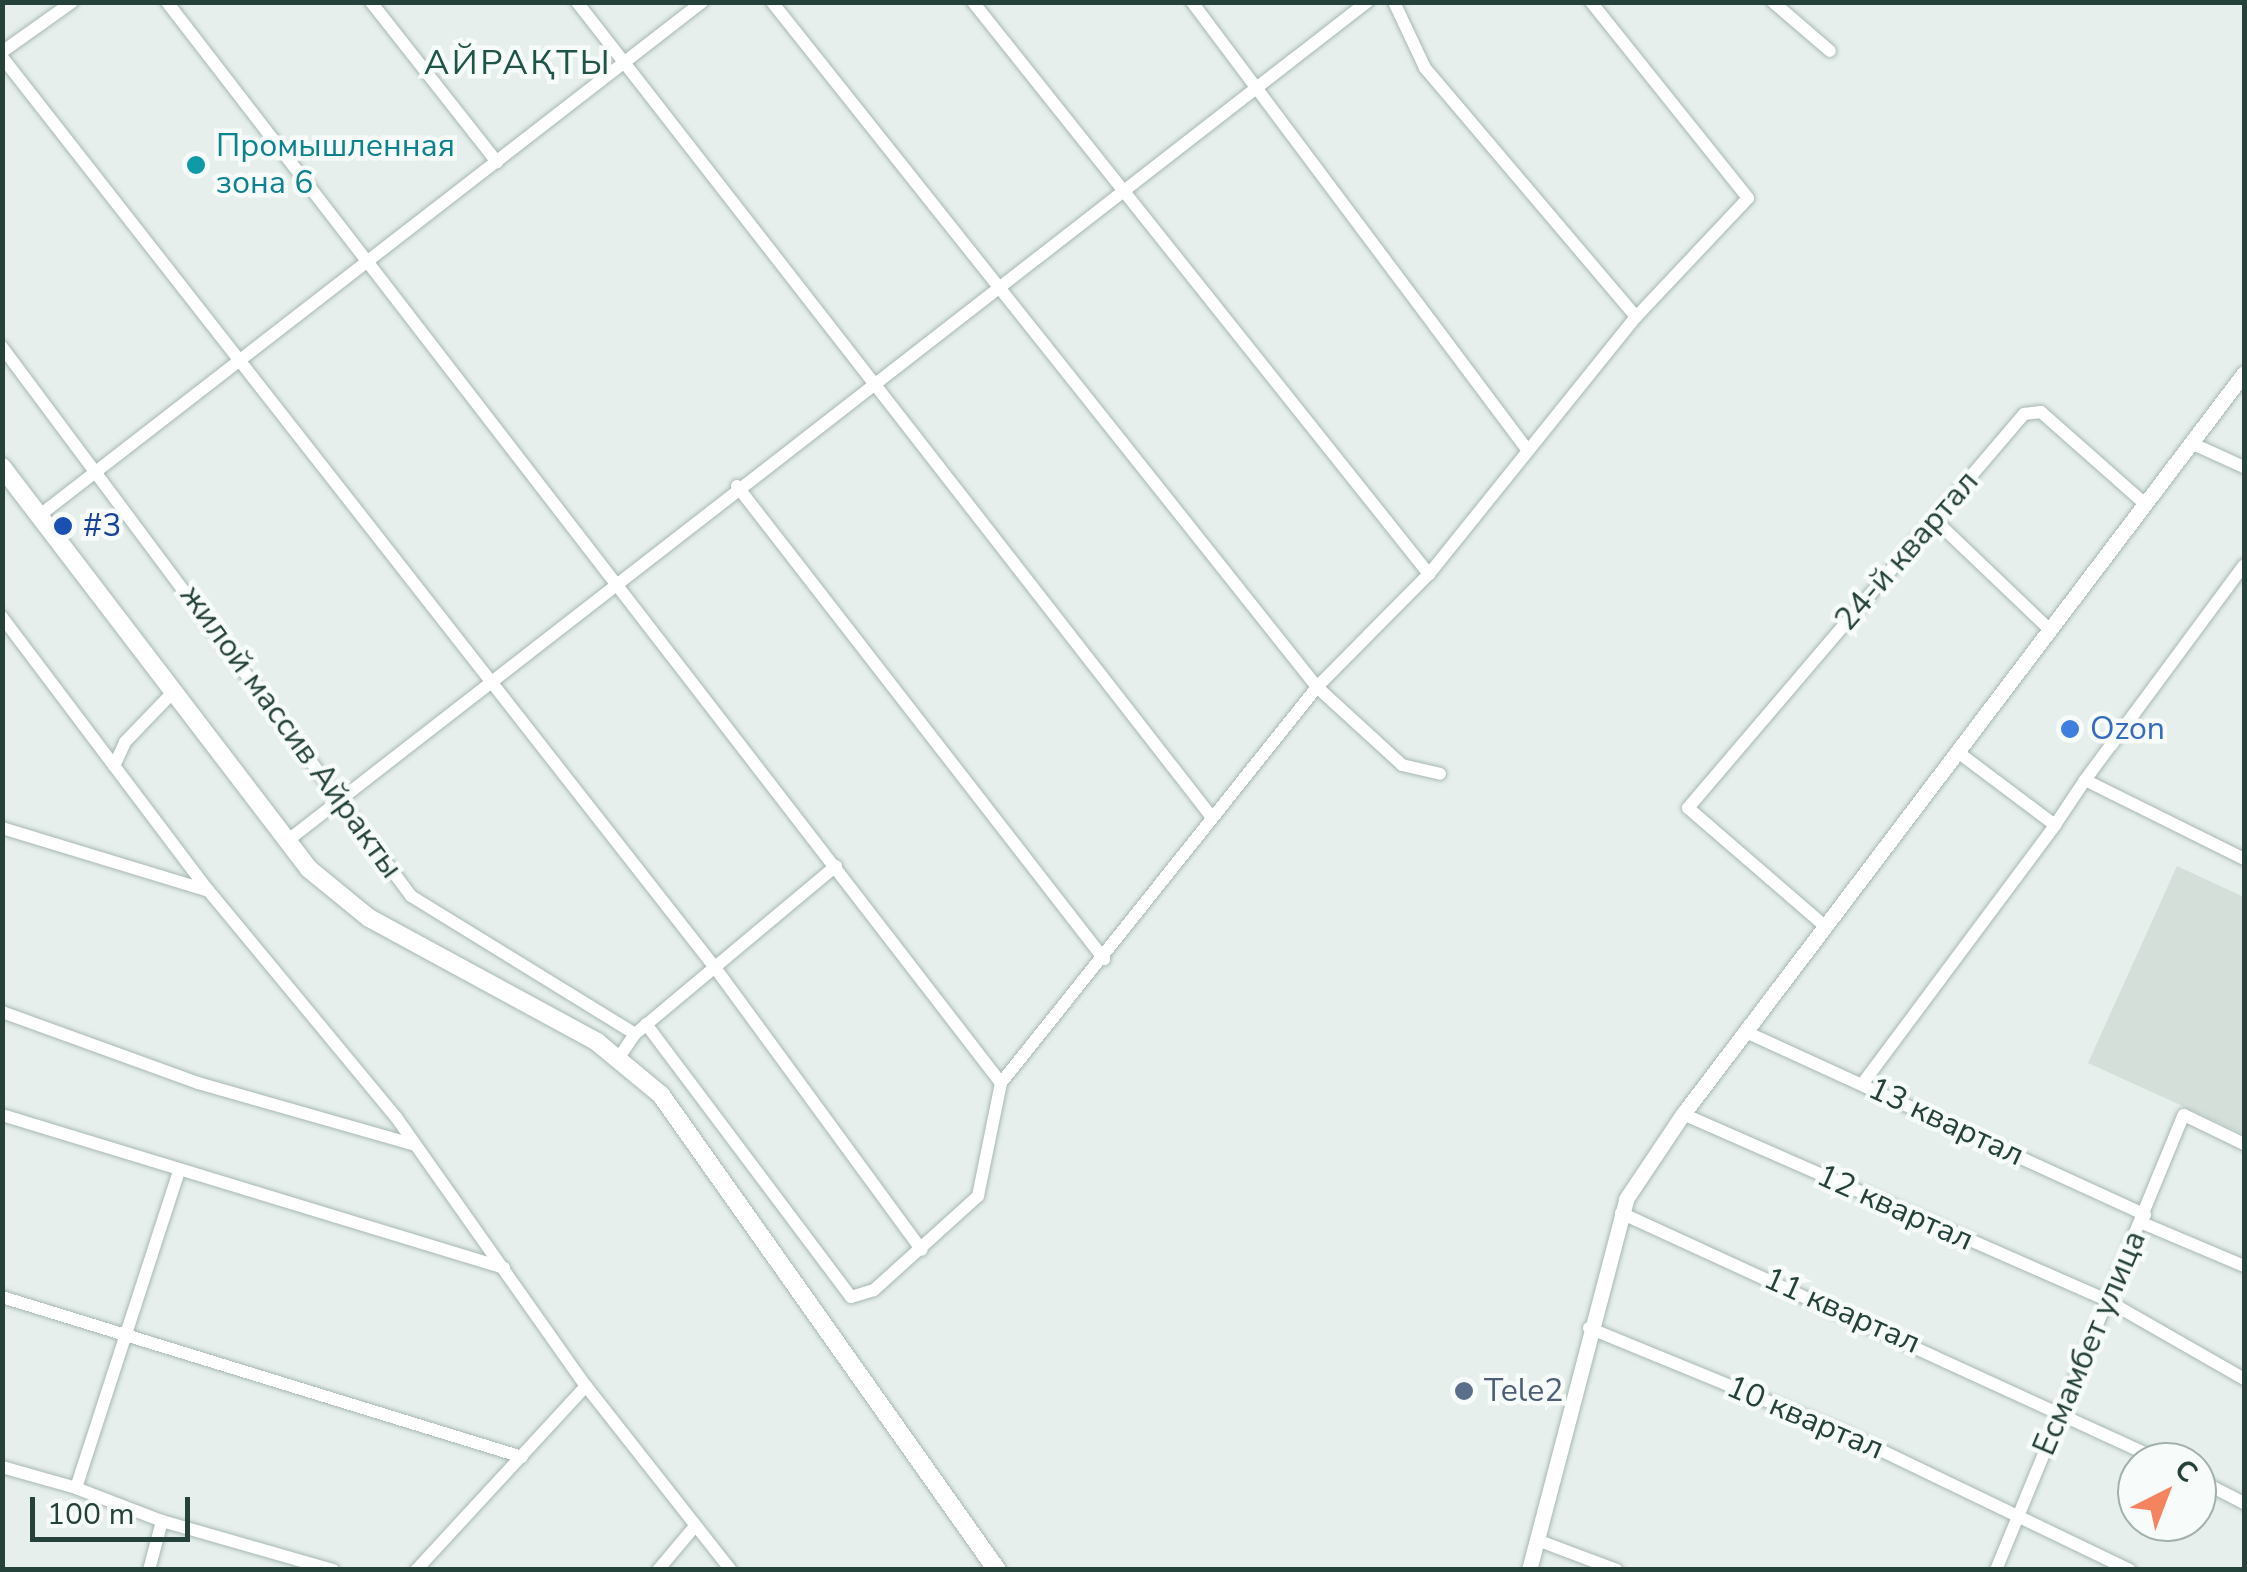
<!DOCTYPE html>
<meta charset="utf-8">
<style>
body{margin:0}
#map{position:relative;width:2247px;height:1572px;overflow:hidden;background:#e6efeb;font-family:"Nunito Sans",sans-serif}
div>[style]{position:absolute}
.built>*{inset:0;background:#d4dfda}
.roads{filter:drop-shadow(0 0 2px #a8b8b2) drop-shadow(0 0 2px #a8b8b2)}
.minor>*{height:12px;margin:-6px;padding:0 6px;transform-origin:6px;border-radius:6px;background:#fff}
.tertiary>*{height:15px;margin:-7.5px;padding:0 7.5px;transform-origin:7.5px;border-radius:7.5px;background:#fff}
.secondary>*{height:18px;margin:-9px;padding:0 9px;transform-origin:9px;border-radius:9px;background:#fff}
.dots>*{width:28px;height:28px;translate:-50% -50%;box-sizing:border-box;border:5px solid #f7fbf9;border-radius:50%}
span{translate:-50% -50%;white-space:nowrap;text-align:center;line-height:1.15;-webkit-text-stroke:9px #f7fbf9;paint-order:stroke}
.culture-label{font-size:32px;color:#0d838f}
.left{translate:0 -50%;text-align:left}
.transit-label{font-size:32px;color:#164399}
.street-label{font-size:32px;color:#24423a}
.shop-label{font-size:32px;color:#366cbe}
.service-label{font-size:32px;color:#4e5e75}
.neighbourhood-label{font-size:35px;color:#1f5548;letter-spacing:2.5px}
.frame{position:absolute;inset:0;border:5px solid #24423a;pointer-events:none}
.north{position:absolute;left:2117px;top:1442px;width:100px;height:100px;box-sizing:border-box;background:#f7fbf9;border:2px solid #a3b1ad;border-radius:50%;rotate:42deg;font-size:28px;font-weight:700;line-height:40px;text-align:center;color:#24423a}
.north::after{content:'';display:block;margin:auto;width:35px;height:45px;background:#f4845f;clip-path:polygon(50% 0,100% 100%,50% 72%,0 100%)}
.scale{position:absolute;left:30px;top:1497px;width:160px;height:45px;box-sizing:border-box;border:5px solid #24423a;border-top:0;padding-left:12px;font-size:30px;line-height:35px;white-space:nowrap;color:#24423a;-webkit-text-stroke:8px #f7fbf9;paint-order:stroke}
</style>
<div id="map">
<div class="built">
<div style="clip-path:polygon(2177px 866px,2244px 897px,2244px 1134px,2088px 1063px)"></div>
</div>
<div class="roads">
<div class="minor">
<div style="left:167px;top:2px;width:1365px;rotate:52.35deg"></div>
<div style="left:371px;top:2px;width:204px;rotate:51.8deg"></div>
<div style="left:577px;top:2px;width:1032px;rotate:52.09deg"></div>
<div style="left:772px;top:2px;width:875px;rotate:51.49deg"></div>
<div style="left:1317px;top:687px;width:115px;rotate:42.5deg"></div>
<div style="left:1402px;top:765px;width:39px;rotate:13deg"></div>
<div style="left:973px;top:2px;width:732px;rotate:51.44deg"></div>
<div style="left:1192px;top:2px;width:557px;rotate:53.17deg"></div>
<div style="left:1394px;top:2px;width:73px;rotate:64.8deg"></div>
<div style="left:1425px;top:68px;width:326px;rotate:49.7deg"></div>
<div style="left:1773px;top:2px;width:75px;rotate:40.7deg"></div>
<div style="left:2px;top:52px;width:86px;rotate:-35.5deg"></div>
<div style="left:2px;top:57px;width:1158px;rotate:51.94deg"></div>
<div style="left:716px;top:969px;width:348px;rotate:53.8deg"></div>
<div style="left:2px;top:347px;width:685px;rotate:53.31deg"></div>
<div style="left:411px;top:896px;width:263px;rotate:31.6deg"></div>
<div style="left:635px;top:1034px;width:262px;rotate:-39.9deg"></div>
<div style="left:2191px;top:443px;width:58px;rotate:24.4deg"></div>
<div style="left:737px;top:486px;width:599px;rotate:52.19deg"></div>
<div style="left:40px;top:515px;width:838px;rotate:-37.77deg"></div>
<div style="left:1936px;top:521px;width:159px;rotate:43.7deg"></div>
<div style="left:2px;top:617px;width:342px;rotate:53deg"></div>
<div style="left:208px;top:890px;width:295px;rotate:50.4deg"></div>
<div style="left:396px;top:1117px;width:329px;rotate:54.8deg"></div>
<div style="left:586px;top:1386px;width:251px;rotate:132.7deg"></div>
<div style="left:1959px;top:753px;width:120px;rotate:36.9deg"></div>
<div style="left:2055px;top:825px;width:54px;rotate:-56.3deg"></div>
<div style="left:2085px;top:780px;width:178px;rotate:26.4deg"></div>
<div style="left:114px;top:766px;width:26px;rotate:-65deg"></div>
<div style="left:125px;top:742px;width:71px;rotate:-46.1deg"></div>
<div style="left:2085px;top:780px;width:267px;rotate:-53.5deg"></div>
<div style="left:2px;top:828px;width:213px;rotate:16.9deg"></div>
<div style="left:287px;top:841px;width:1368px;rotate:-37.84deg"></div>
<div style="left:1826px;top:927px;width:182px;rotate:-139.2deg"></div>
<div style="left:1688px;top:808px;width:518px;rotate:-49.54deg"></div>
<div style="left:2024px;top:414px;width:17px;rotate:-7deg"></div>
<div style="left:2041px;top:412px;width:139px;rotate:41.5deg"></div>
<div style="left:2px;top:1012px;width:208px;rotate:19.9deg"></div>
<div style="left:198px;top:1083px;width:226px;rotate:15.9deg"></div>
<div style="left:646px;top:1024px;width:341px;rotate:53.1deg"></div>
<div style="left:851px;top:1297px;width:24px;rotate:-17deg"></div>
<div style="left:874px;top:1290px;width:140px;rotate:-42.1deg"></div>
<div style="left:978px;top:1196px;width:115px;rotate:-78.5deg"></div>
<div style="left:1001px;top:1083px;width:507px;rotate:-51.41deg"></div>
<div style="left:1317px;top:687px;width:159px;rotate:-45.3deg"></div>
<div style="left:1429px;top:574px;width:330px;rotate:-51.2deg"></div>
<div style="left:1636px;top:317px;width:163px;rotate:-46.7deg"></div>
<div style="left:1748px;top:198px;width:251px;rotate:-128.7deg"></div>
<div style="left:1746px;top:1032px;width:439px;rotate:24.6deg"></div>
<div style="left:618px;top:1059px;width:30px;rotate:-56deg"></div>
<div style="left:1863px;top:1083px;width:322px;rotate:-53.3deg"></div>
<div style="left:1683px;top:1114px;width:464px;rotate:23.7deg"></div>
<div style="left:2108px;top:1301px;width:157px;rotate:29.8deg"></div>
<div style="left:2px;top:1115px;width:525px;rotate:16.95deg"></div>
<div style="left:1621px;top:1213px;width:597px;rotate:24.63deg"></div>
<div style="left:2140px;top:1222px;width:113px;rotate:22.9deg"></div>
<div style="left:2px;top:1297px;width:544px;rotate:17.1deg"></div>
<div style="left:1589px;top:1328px;width:279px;rotate:22.3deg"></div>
<div style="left:1847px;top:1434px;width:314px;rotate:25.7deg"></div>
<div style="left:586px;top:1386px;width:234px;rotate:51.8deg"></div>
<div style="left:2px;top:1467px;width:77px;rotate:15.8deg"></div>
<div style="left:2197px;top:1479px;width:53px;rotate:27.1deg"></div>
<div style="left:162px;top:1521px;width:178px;rotate:16deg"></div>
<div style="left:1537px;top:1540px;width:85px;rotate:20.6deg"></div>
<div style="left:149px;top:1570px;width:51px;rotate:-75.1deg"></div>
<div style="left:162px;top:1521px;width:92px;rotate:-159deg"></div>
<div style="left:76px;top:1488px;width:333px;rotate:-72deg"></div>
<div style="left:658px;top:1570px;width:57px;rotate:-49.9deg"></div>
<div style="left:1996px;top:1570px;width:492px;rotate:-67.6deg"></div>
<div style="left:2184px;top:1115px;width:67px;rotate:25.8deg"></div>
</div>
<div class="tertiary">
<div style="left:1529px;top:1570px;width:383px;rotate:-75.3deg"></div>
<div style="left:1626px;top:1199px;width:102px;rotate:-56.2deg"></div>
<div style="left:1683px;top:1114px;width:929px;rotate:-52.87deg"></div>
</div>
<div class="secondary">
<div style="left:2px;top:467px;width:506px;rotate:52.63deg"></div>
<div style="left:309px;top:869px;width:77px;rotate:39.2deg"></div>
<div style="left:369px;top:918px;width:260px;rotate:28.5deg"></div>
<div style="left:597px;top:1042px;width:83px;rotate:39.6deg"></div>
<div style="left:661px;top:1095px;width:582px;rotate:54.73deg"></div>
</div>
</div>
<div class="dots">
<div style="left:196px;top:165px;background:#0f9aa8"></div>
<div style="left:63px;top:526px;background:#1a4fb4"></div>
<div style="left:2070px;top:729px;background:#3f7fe0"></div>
<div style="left:1464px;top:1391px;background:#5c6f8a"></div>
</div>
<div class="culture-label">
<span class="left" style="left:216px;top:165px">Промышленная<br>зона 6</span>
</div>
<div class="transit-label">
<span class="left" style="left:83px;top:526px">#3</span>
</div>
<div class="street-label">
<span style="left:1907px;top:551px;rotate:-49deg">24-й квартал</span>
<span style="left:291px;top:732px;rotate:54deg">жилой массив Айракты</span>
<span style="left:1946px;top:1122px;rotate:25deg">13 квартал</span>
<span style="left:1895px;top:1208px;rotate:24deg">12 квартал</span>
<span style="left:1842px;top:1311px;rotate:24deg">11 квартал</span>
<span style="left:2090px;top:1343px;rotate:-67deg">Есмамбет улица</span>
<span style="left:1805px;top:1418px;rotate:23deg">10 квартал</span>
</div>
<div class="shop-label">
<span class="left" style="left:2090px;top:729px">Ozon</span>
</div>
<div class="service-label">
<span class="left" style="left:1484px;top:1391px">Tele2</span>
</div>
<div class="neighbourhood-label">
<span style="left:518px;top:63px">АЙРАҚТЫ</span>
</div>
<div class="frame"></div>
<div class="north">С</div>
<div class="scale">100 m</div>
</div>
